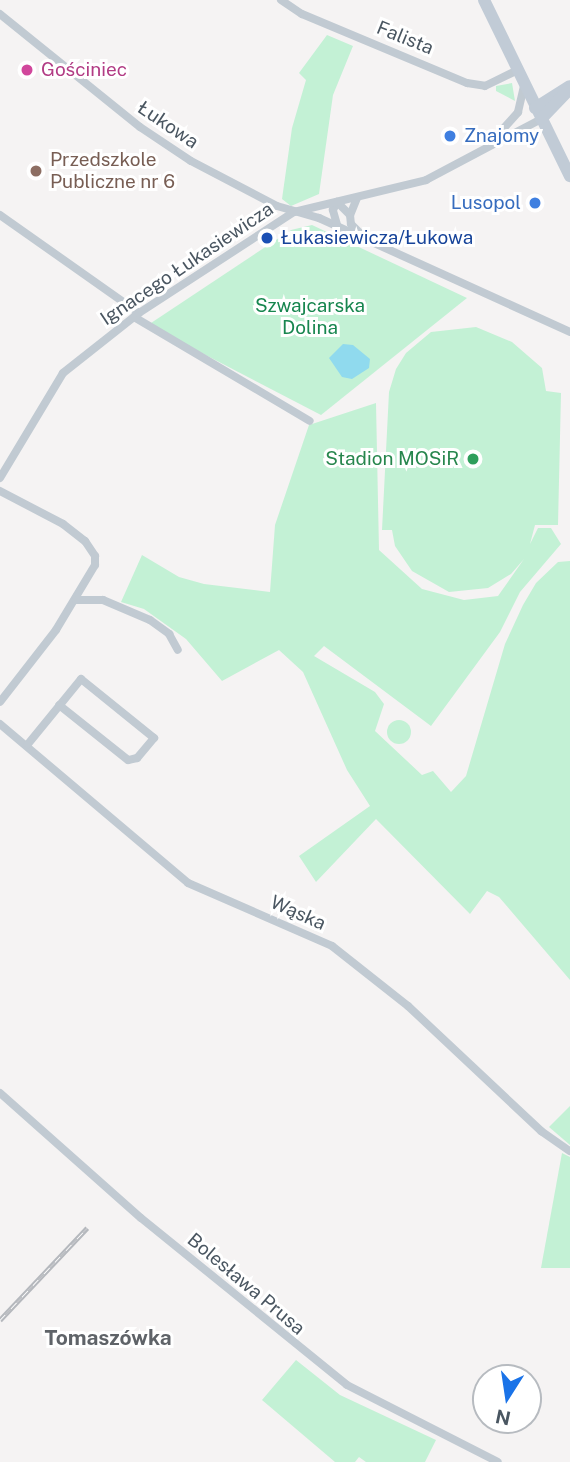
<!DOCTYPE html>
<meta charset="utf-8">
<style>
body{margin:0}
#map{position:relative;width:570px;height:1462px;overflow:hidden;background:#f5f3f3;font-family:"Public Sans",sans-serif}
div>[style]{position:absolute}
.green>*{inset:0;background:#c3f1d5}
.round{border-radius:50%}
.water>*{inset:0;background:#90daee}
.street>*{height:8px;margin:-4px;padding:0 4px;transform-origin:4px;border-radius:4px;background:#c1cad2}
.secondary>*{height:12px;margin:-6px;padding:0 6px;transform-origin:6px;border-radius:6px;background:#c1cbd6}
.rail>*{height:5px;margin-top:-2.5px;transform-origin:0;background:repeating-linear-gradient(90deg,#fff 0 8px,#b5b8bd 0 16px);box-sizing:border-box;border-block:2px solid #b5b8bd}
.dots>*{width:19px;height:19px;translate:-50% -50%;box-sizing:border-box;border:4px solid #fff;border-radius:50%}
span{translate:-50% -50%;white-space:nowrap;text-align:center;line-height:1.15;-webkit-text-stroke:6px #fff;paint-order:stroke}
.street-label{font-size:19px;color:#4a5661}
.hotel-label{font-size:19px;color:#b23c85}
.left{translate:0 -50%;text-align:left}
.shop-label{font-size:19px;color:#366cbe}
.right{translate:-100% -50%;text-align:right}
.education-label{font-size:19px;color:#785e54}
.transit-label{font-size:19px;color:#164399}
.park-label{font-size:19px;color:#17864f}
.leisure-label{font-size:19px;color:#27864d}
.neighbourhood-label{font-size:21px;color:#5f6368;font-weight:700}
.north{position:absolute;left:472px;top:1364px;width:70px;height:70px;box-sizing:border-box;background:#fff;border:2px solid #b7bbc0;border-radius:50%;rotate:192deg;font-size:19px;font-weight:700;line-height:28px;text-align:center;color:#4a5661}
.north::after{content:'';display:block;margin:auto;width:24px;height:32px;background:#1a73e8;clip-path:polygon(50% 0,100% 100%,50% 72%,0 100%)}
</style>
<div id="map">
<div class="green">
<div style="clip-path:polygon(327px 35px,353px 46px,333px 95px,319px 194px,291px 206px,282px 199px,292px 128px,306px 80px,299px 73px)"></div>
<div style="clip-path:polygon(512px 83px,515px 101px,496px 91px,496px 86px)"></div>
<div style="clip-path:polygon(312px 225px,467px 298px,321px 415px,148px 325px,291px 230px)"></div>
<div style="clip-path:polygon(476px 327px,512px 342px,542px 368px,546px 391px,561px 393px,558px 525px,535px 525px,530px 544px,538px 528px,551px 528px,561px 544px,520px 592px,500px 632px,431px 726px,324px 646px,314px 656px,375px 692px,384px 704px,375px 731px,422px 775px,433px 771px,451px 792px,466px 776px,505px 644px,523px 605px,536px 583px,558px 562px,570px 561px,570px 980px,499px 897px,487px 891px,470px 914px,376px 819px,316px 882px,299px 856px,370px 806px,347px 770px,303px 672px,279px 650px,222px 681px,186px 639px,144px 609px,121px 602px,142px 555px,179px 577px,204px 584px,270px 592px,275px 525px,309px 425px,376px 403px,379px 550px,422px 589px,464px 600px,498px 596px,524px 559px,511px 574px,488px 588px,449px 592px,412px 571px,395px 546px,392px 530px,382px 530px,389px 392px,396px 369px,406px 353px,431px 332px)"></div>
<div class="round" style="left:387px;top:720px;width:24px;height:24px"></div>
<div style="clip-path:polygon(570px 1106px,570px 1145px,549px 1127px)"></div>
<div style="clip-path:polygon(562px 1153px,570px 1157px,570px 1268px,541px 1268px)"></div>
<div style="clip-path:polygon(296px 1360px,340px 1395px,436px 1440px,425px 1462px,366px 1462px,359px 1457px,355px 1462px,335px 1462px,262px 1400px)"></div>
</div>
<div class="water">
<div style="clip-path:polygon(343px 344px,353px 345px,370px 359px,369px 368px,352px 379px,342px 377px,329px 358px)"></div>
</div>
<div class="street">
<div style="left:281px;top:0;width:25px;rotate:34deg"></div>
<div style="left:302px;top:14px;width:179px;rotate:22.7deg"></div>
<div style="left:467px;top:83px;width:18px;rotate:9deg"></div>
<div style="left:485px;top:86px;width:37px;rotate:-26deg"></div>
<div style="left:0;top:14px;width:180px;rotate:38.9deg"></div>
<div style="left:140px;top:127px;width:61px;rotate:33.7deg"></div>
<div style="left:191px;top:161px;width:97px;rotate:27.6deg"></div>
<div style="left:277px;top:206px;width:44px;rotate:15.9deg"></div>
<div style="left:319px;top:218px;width:276px;rotate:24.4deg"></div>
<div style="left:494px;top:139px;width:36px;rotate:-48deg"></div>
<div style="left:518px;top:112px;width:28px;rotate:-77deg"></div>
<div style="left:357px;top:198px;width:18px;rotate:112deg"></div>
<div style="left:350px;top:215px;width:9px;rotate:84deg"></div>
<div style="left:351px;top:224px;width:18px;rotate:45deg"></div>
<div style="left:0;top:215px;width:170px;rotate:35.2deg"></div>
<div style="left:338px;top:228px;width:19px;rotate:-106deg"></div>
<div style="left:333px;top:210px;width:9px;rotate:-63deg"></div>
<div style="left:337px;top:202px;width:18px;rotate:45deg"></div>
<div style="left:134px;top:317px;width:204px;rotate:30.6deg"></div>
<div style="left:0;top:478px;width:122px;rotate:-59deg"></div>
<div style="left:63px;top:373px;width:97px;rotate:-38.3deg"></div>
<div style="left:139px;top:313px;width:185px;rotate:-33.1deg"></div>
<div style="left:294px;top:212px;width:136px;rotate:-13.6deg"></div>
<div style="left:426px;top:180px;width:130px;rotate:-27.9deg"></div>
<div style="left:0;top:491px;width:71px;rotate:27.6deg"></div>
<div style="left:63px;top:524px;width:28px;rotate:38deg"></div>
<div style="left:85px;top:541px;width:18px;rotate:56deg"></div>
<div style="left:95px;top:556px;width:9px;rotate:90deg"></div>
<div style="left:95px;top:565px;width:76px;rotate:121deg"></div>
<div style="left:56px;top:630px;width:91px;rotate:127.9deg"></div>
<div style="left:76px;top:600px;width:27px"></div>
<div style="left:103px;top:600px;width:51px;rotate:23.1deg"></div>
<div style="left:150px;top:620px;width:24px;rotate:36deg"></div>
<div style="left:169px;top:634px;width:18px;rotate:61deg"></div>
<div style="left:0;top:724px;width:246px;rotate:40.2deg"></div>
<div style="left:188px;top:883px;width:157px;rotate:23.6deg"></div>
<div style="left:332px;top:946px;width:97px;rotate:38.3deg"></div>
<div style="left:408px;top:1006px;width:183px;rotate:43.2deg"></div>
<div style="left:541px;top:1131px;width:35px;rotate:35deg"></div>
<div style="left:28px;top:744px;width:84px;rotate:-50.8deg"></div>
<div style="left:81px;top:679px;width:94px;rotate:38.9deg"></div>
<div style="left:154px;top:738px;width:26px;rotate:130deg"></div>
<div style="left:137px;top:758px;width:9px;rotate:167deg"></div>
<div style="left:128px;top:760px;width:88px;rotate:-141.4deg"></div>
<div style="left:0;top:1093px;width:188px;rotate:41.6deg"></div>
<div style="left:141px;top:1218px;width:265px;rotate:39deg"></div>
<div style="left:347px;top:1385px;width:169px;rotate:27deg"></div>
</div>
<div class="secondary">
<div style="left:484px;top:0;width:196px;rotate:64deg"></div>
<div style="left:535px;top:108px;width:41px;rotate:-32.2deg"></div>
<div style="left:541px;top:119px;width:42px;rotate:-46deg"></div>
</div>
<div class="rail">
<div style="left:0;top:1320px;width:127px;rotate:-46.6deg"></div>
</div>
<div class="dots">
<div style="left:27px;top:70px;background:#d1479c"></div>
<div style="left:450px;top:136px;background:#3f7fe0"></div>
<div style="left:36px;top:171px;background:#8d6e63"></div>
<div style="left:535px;top:203px;background:#3f7fe0"></div>
<div style="left:267px;top:238px;background:#1a4fb4"></div>
<div style="left:473px;top:459px;background:#2e9e5b"></div>
</div>
<div class="street-label">
<span style="left:405px;top:38px;rotate:22deg">Falista</span>
<span style="left:168px;top:125px;rotate:34deg">Łukowa</span>
<span style="left:187px;top:264px;rotate:-34deg">Ignacego Łukasiewicza</span>
<span style="left:298px;top:913px;rotate:24deg">Wąska</span>
<span style="left:246px;top:1284px;rotate:40deg">Bolesława Prusa</span>
</div>
<div class="hotel-label">
<span class="left" style="left:41px;top:70px">Gościniec</span>
</div>
<div class="shop-label">
<span class="left" style="left:464px;top:136px">Znajomy</span>
<span class="right" style="left:521px;top:203px">Lusopol</span>
</div>
<div class="education-label">
<span class="left" style="left:50px;top:171px">Przedszkole<br>Publiczne nr 6</span>
</div>
<div class="transit-label">
<span class="left" style="left:281px;top:238px">Łukasiewicza/Łukowa</span>
</div>
<div class="park-label">
<span style="left:310px;top:317px">Szwajcarska<br>Dolina</span>
</div>
<div class="leisure-label">
<span class="right" style="left:459px;top:459px">Stadion MOSiR</span>
</div>
<div class="neighbourhood-label">
<span style="left:108px;top:1338px">Tomaszówka</span>
</div>
<div class="north">N</div>
</div>
